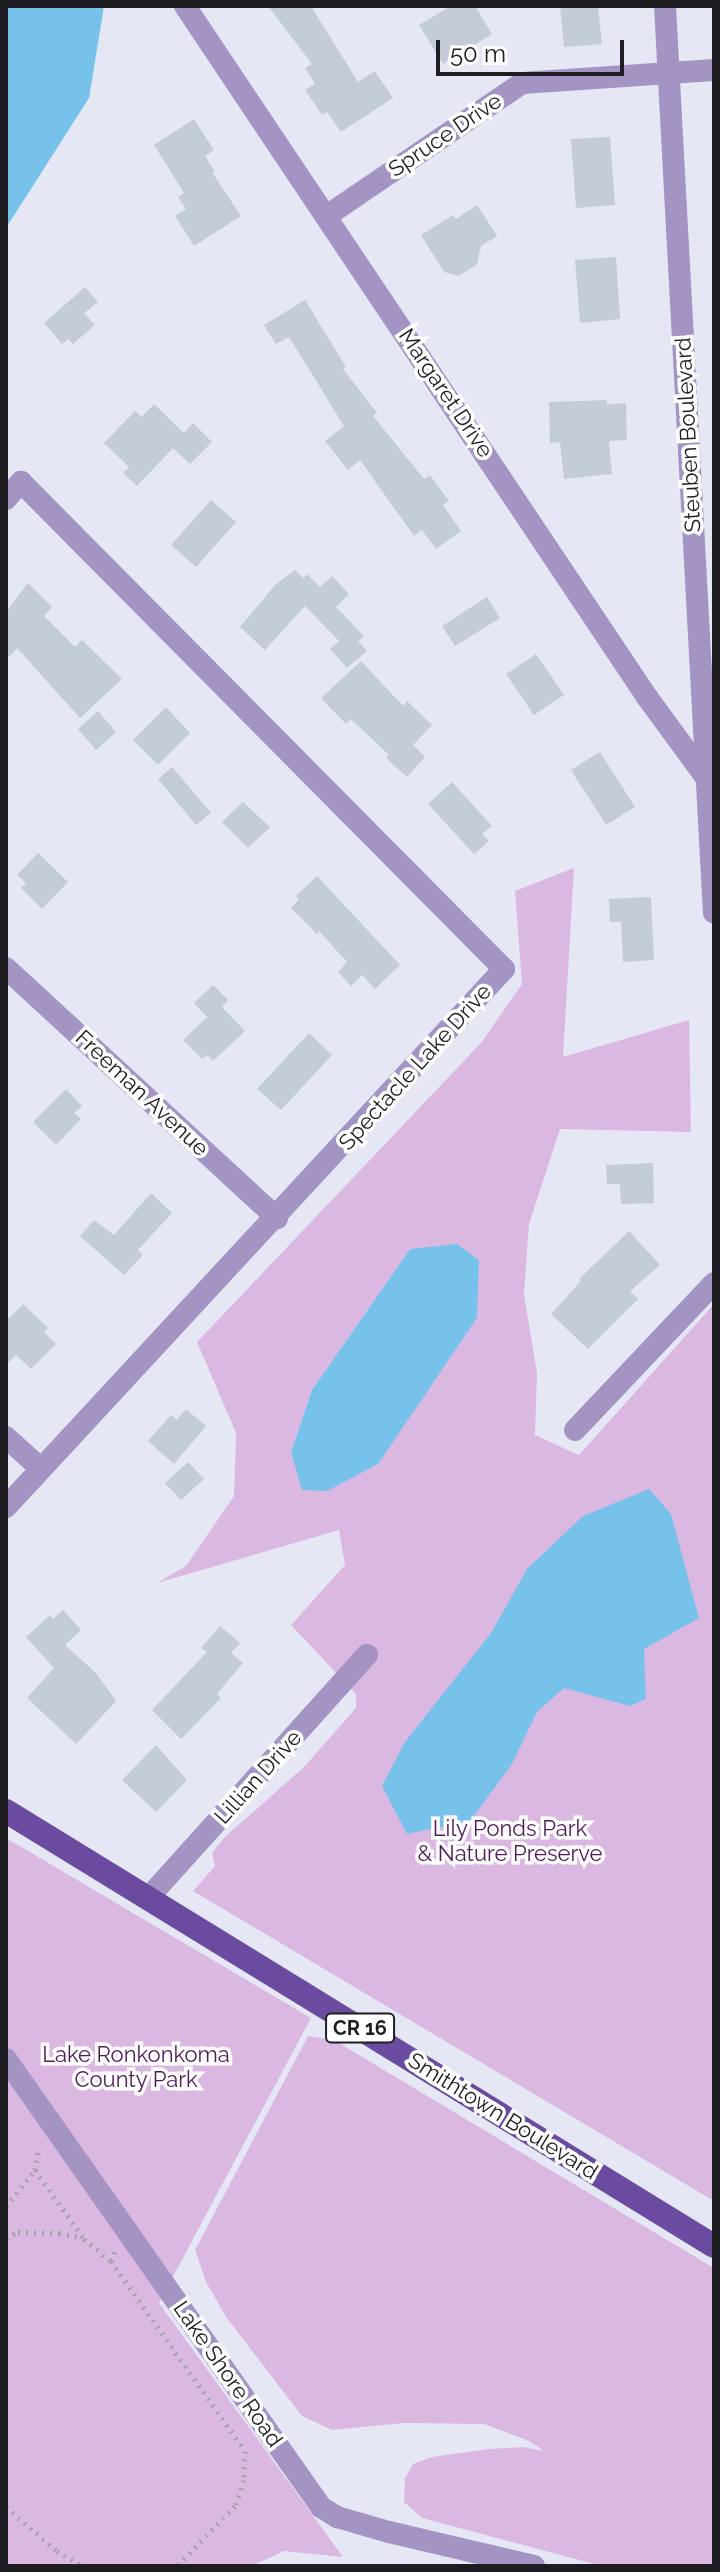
<!DOCTYPE html>
<style>
body{margin:0}
#map{position:relative;width:720px;height:2572px;overflow:hidden;background:#e5e8f4;font-family:Raleway,sans-serif}
div>[style]{position:absolute}
.green>*{inset:0;background:#dbb8e2}
.water>*{inset:0;background:#76c2eb}
.building>*{inset:0;background:#c4ccd7}
.path>*{height:5px;margin-top:-2.5px;transform-origin:0;background:repeating-linear-gradient(90deg,#a2a4ae 0 2px,transparent 0 8px)}
.street>*{height:22px;margin:-11px;padding:0 11px;transform-origin:11px;border-radius:11px;background:#a394c4}
.primary>*{height:24px;margin:-12px;padding:0 12px;transform-origin:12px;border-radius:12px;background:#6b4b9f}
span{translate:-50% -50%;white-space:nowrap;text-align:center;line-height:1.15;-webkit-text-stroke:7px #fff;paint-order:stroke}
.shield-label span{padding:2px 6px;background:#fff;border:2px solid;border-radius:6px;-webkit-text-stroke-width:0}
.shield-label{font-size:20px;color:#1d1d22;font-weight:700}
.street-label{font-size:22px;color:#1d1d22}
.park-label{font-size:22px;color:#52185d}
.frame{position:absolute;inset:0;border:8px solid #1d1d22;pointer-events:none}
.scale{position:absolute;left:436px;top:40px;width:188px;height:36px;box-sizing:border-box;border:4px solid #1d1d22;border-top:0;padding-left:10px;font-size:24px;line-height:28px;white-space:nowrap;color:#1d1d22;-webkit-text-stroke:6px #fff;paint-order:stroke}
</style>
<div id="map">
<div class="green">
<div style="clip-path:polygon(evenodd,574px 868px,563px 1057px,689px 1020px,691px 1132px,560px 1129px,529px 1224px,524px 1294px,537px 1373px,535px 1435px,579px 1455px,714px 1304px,714px 2201px,193px 1891px,215px 1866px,212px 1853px,224px 1838px,304px 1767px,356px 1708px,356px 1694px,291px 1625px,345px 1565px,339px 1530px,157px 1583px,186px 1566px,234px 1496px,236px 1433px,197px 1342px,481px 1043px,522px 984px,515px 891px,574px 868px,410px 1249px,477px 1318px,442px 1369px,291px 1452px,312px 1390px,410px 1249px)"></div>
<div style="clip-path:polygon(6px 1838px,311px 2018px,159px 2303px,343px 2557px,284px 2551px,252px 2566px,6px 2566px)"></div>
<div style="clip-path:polygon(308px 2036px,334px 2040px,714px 2268px,714px 2566px,602px 2566px,422px 2518px,404px 2502px,405px 2478px,413px 2464px,432px 2457px,488px 2449px,524px 2447px,544px 2451px,529px 2441px,484px 2424px,404px 2423px,332px 2430px,302px 2416px,226px 2317px,206px 2282px,195px 2250px)"></div>
</div>
<div class="water">
<div style="clip-path:polygon(6px 6px,104px 6px,89px 98px,6px 228px)"></div>
<div style="clip-path:polygon(457px 1244px,479px 1260px,477px 1318px,378px 1464px,327px 1491px,302px 1490px,291px 1452px,312px 1390px,410px 1249px)"></div>
<div style="clip-path:polygon(649px 1489px,671px 1514px,699px 1618px,644px 1649px,646px 1699px,630px 1706px,564px 1688px,537px 1712px,512px 1764px,470px 1821px,407px 1834px,382px 1786px,405px 1742px,491px 1633px,527px 1569px,583px 1516px)"></div>
</div>
<div class="building">
<div style="clip-path:polygon(268px 6px,311px 6px,358px 82px,375px 71px,393px 98px,341px 132px,327px 112px,322px 115px,305px 90px,315px 84px,305px 68px,312px 64px)"></div>
<div style="clip-path:polygon(451px 6px,475px 6px,492px 34px,443px 64px,419px 25px)"></div>
<div style="clip-path:polygon(560px 6px,598px 6px,602px 44px,564px 47px)"></div>
<div style="clip-path:polygon(194px 119px,214px 150px,205px 156px,215px 171px,212px 172px,241px 216px,194px 246px,175px 216px,186px 209px,178px 197px,184px 193px,154px 145px)"></div>
<div style="clip-path:polygon(610px 137px,615px 205px,576px 208px,571px 139px)"></div>
<div style="clip-path:polygon(477px 205px,497px 236px,481px 246px,477px 264px,459px 276px,444px 272px,421px 235px,453px 215px,456px 219px)"></div>
<div style="clip-path:polygon(616px 257px,620px 319px,580px 323px,575px 260px)"></div>
<div style="clip-path:polygon(85px 287px,98px 302px,84px 313px,95px 325px,73px 344px,68px 339px,62px 344px,44px 323px)"></div>
<div style="clip-path:polygon(305px 300px,346px 367px,343px 369px,377px 413px,373px 416px,424px 479px,430px 475px,449px 501px,443px 505px,461px 531px,436px 549px,422px 530px,414px 536px,360px 460px,348px 470px,325px 441px,344px 426px,289px 337px,276px 344px,264px 325px)"></div>
<div style="clip-path:polygon(607px 400px,607px 404px,626px 403px,627px 440px,609px 441px,612px 474px,564px 479px,560px 442px,550px 443px,549px 402px)"></div>
<div style="clip-path:polygon(154px 404px,184px 433px,193px 423px,212px 442px,190px 464px,173px 448px,137px 486px,123px 473px,129px 467px,104px 443px,135px 411px,142px 417px)"></div>
<div style="clip-path:polygon(211px 500px,236px 522px,196px 567px,171px 545px)"></div>
<div style="clip-path:polygon(295px 570px,303px 578px,307px 574px,320px 587px,332px 576px,349px 594px,336px 607px,364px 636px,358px 641px,367px 651px,347px 668px,330px 649px,339px 641px,305px 606px,265px 650px,240px 627px,275px 585px)"></div>
<div style="clip-path:polygon(28px 583px,52px 607px,44px 616px,75px 647px,82px 640px,122px 679px,80px 718px,17px 648px,6px 660px,6px 612px)"></div>
<div style="clip-path:polygon(487px 597px,500px 618px,455px 646px,442px 626px)"></div>
<div style="clip-path:polygon(536px 654px,564px 695px,534px 715px,506px 674px)"></div>
<div style="clip-path:polygon(361px 661px,403px 706px,407px 701px,432px 725px,413px 745px,425px 757px,407px 777px,386px 758px,389px 755px,351px 719px,346px 724px,321px 698px)"></div>
<div style="clip-path:polygon(166px 707px,190px 733px,158px 765px,133px 740px)"></div>
<div style="clip-path:polygon(98px 711px,116px 732px,96px 750px,78px 729px)"></div>
<div style="clip-path:polygon(600px 752px,635px 807px,606px 825px,571px 770px)"></div>
<div style="clip-path:polygon(172px 767px,211px 813px,196px 825px,158px 779px)"></div>
<div style="clip-path:polygon(452px 782px,492px 826px,482px 834px,489px 841px,474px 854px,428px 804px)"></div>
<div style="clip-path:polygon(243px 802px,270px 827px,248px 848px,222px 822px)"></div>
<div style="clip-path:polygon(38px 853px,68px 882px,42px 909px,21px 888px,26px 883px,17px 875px)"></div>
<div style="clip-path:polygon(317px 876px,400px 965px,375px 989px,362px 975px,351px 986px,338px 972px,347px 962px,319px 931px,317px 934px,291px 908px,299px 899px,296px 896px)"></div>
<div style="clip-path:polygon(651px 897px,654px 960px,623px 962px,621px 922px,610px 922px,609px 899px)"></div>
<div style="clip-path:polygon(213px 985px,228px 1000px,222px 1007px,245px 1031px,213px 1061px,207px 1055px,202px 1059px,183px 1040px,207px 1017px,194px 1003px)"></div>
<div style="clip-path:polygon(309px 1033px,332px 1055px,281px 1110px,257px 1089px)"></div>
<div style="clip-path:polygon(66px 1089px,82px 1106px,74px 1113px,81px 1119px,56px 1145px,33px 1122px)"></div>
<div style="clip-path:polygon(653px 1163px,654px 1203px,621px 1204px,620px 1184px,607px 1184px,606px 1165px)"></div>
<div style="clip-path:polygon(151px 1193px,172px 1213px,138px 1250px,143px 1255px,124px 1275px,80px 1236px,94px 1220px,114px 1235px)"></div>
<div style="clip-path:polygon(629px 1231px,660px 1265px,630px 1291px,638px 1299px,588px 1349px,551px 1314px,581px 1281px,579px 1279px)"></div>
<div style="clip-path:polygon(23px 1304px,48px 1328px,44px 1332px,56px 1344px,31px 1369px,16px 1355px,6px 1365px,6px 1321px)"></div>
<div style="clip-path:polygon(186px 1409px,206px 1426px,174px 1464px,148px 1441px,171px 1415px,177px 1420px)"></div>
<div style="clip-path:polygon(188px 1462px,204px 1479px,181px 1500px,165px 1483px)"></div>
<div style="clip-path:polygon(63px 1610px,81px 1630px,65px 1645px,96px 1673px,116px 1701px,76px 1744px,27px 1698px,54px 1668px,26px 1637px,50px 1615px,53px 1619px)"></div>
<div style="clip-path:polygon(220px 1626px,240px 1643px,231px 1653px,243px 1663px,217px 1694px,221px 1698px,181px 1739px,152px 1710px,207px 1652px,201px 1648px)"></div>
<div style="clip-path:polygon(156px 1745px,187px 1780px,156px 1812px,122px 1780px)"></div>
</div>
<div class="path">
<div style="left:35px;top:2170px;width:22px;rotate:-80deg"></div>
<div style="left:6px;top:2206px;width:46px;rotate:-51.1deg"></div>
<div style="left:35px;top:2170px;width:85px;rotate:54.6deg"></div>
<div style="left:84px;top:2239px;width:35px;rotate:39deg"></div>
<div style="left:6px;top:2238px;width:13px;rotate:-27deg"></div>
<div style="left:18px;top:2232px;width:41px;rotate:1.4deg"></div>
<div style="left:59px;top:2233px;width:25px;rotate:12deg"></div>
<div style="left:115px;top:2252px;width:10px;rotate:114deg"></div>
<div style="left:111px;top:2261px;width:232px;rotate:54.8deg"></div>
<div style="left:245px;top:2451px;width:29px;rotate:92deg"></div>
<div style="left:244px;top:2480px;width:28px;rotate:109deg"></div>
<div style="left:235px;top:2506px;width:83px;rotate:134deg"></div>
<div style="left:6px;top:2507px;width:67px;rotate:40.8deg"></div>
<div style="left:57px;top:2551px;width:29px;rotate:31deg"></div>
</div>
<div class="street">
<div style="left:185px;top:6px;width:831px;rotate:56.23deg"></div>
<div style="left:647px;top:697px;width:102px;rotate:53.8deg"></div>
<div style="left:707px;top:779px;width:13px;rotate:-58deg"></div>
<div style="left:665px;top:6px;width:908px;rotate:86.91deg"></div>
<div style="left:328px;top:215px;width:235px;rotate:-34.2deg"></div>
<div style="left:522px;top:83px;width:192px;rotate:-3.9deg"></div>
<div style="left:6px;top:499px;width:23px;rotate:-49deg"></div>
<div style="left:21px;top:482px;width:686px;rotate:45.24deg"></div>
<div style="left:504px;top:969px;width:733px;rotate:132.79deg"></div>
<div style="left:6px;top:968px;width:369px;rotate:42.7deg"></div>
<div style="left:575px;top:1430px;width:202px;rotate:-46.6deg"></div>
<div style="left:6px;top:1437px;width:47px;rotate:42.4deg"></div>
<div style="left:149px;top:1897px;width:326px;rotate:-48deg"></div>
<div style="left:6px;top:2059px;width:548px;rotate:54.89deg"></div>
<div style="left:321px;top:2507px;width:19px;rotate:32deg"></div>
<div style="left:337px;top:2517px;width:54px;rotate:16.1deg"></div>
<div style="left:389px;top:2532px;width:149px;rotate:13.2deg"></div>
</div>
<div class="primary">
<div style="left:6px;top:1811px;width:831px;rotate:31.57deg"></div>
</div>
<div class="shield-label">
<span style="left:360px;top:2028px">CR 16</span>
</div>
<div class="street-label">
<span style="left:445px;top:135px;rotate:-34deg">Spruce Drive</span>
<span style="left:446px;top:393px;rotate:56deg">Margaret Drive</span>
<span style="left:688px;top:435px;rotate:-93deg">Steuben Boulevard</span>
<span style="left:415px;top:1067px;rotate:-48deg">Spectacle Lake Drive</span>
<span style="left:142px;top:1093px;rotate:43deg">Freeman Avenue</span>
<span style="left:258px;top:1777px;rotate:-48deg">Lillian Drive</span>
<span style="left:503px;top:2116px;rotate:32deg">Smithtown Boulevard</span>
<span style="left:228px;top:2374px;rotate:55deg">Lake Shore Road</span>
</div>
<div class="park-label">
<span style="left:510px;top:1841px">Lily Ponds Park<br>&amp; Nature Preserve</span>
<span style="left:136px;top:2067px">Lake Ronkonkoma<br>County Park</span>
</div>
<div class="frame"></div>
<div class="scale">50 m</div>
</div>
